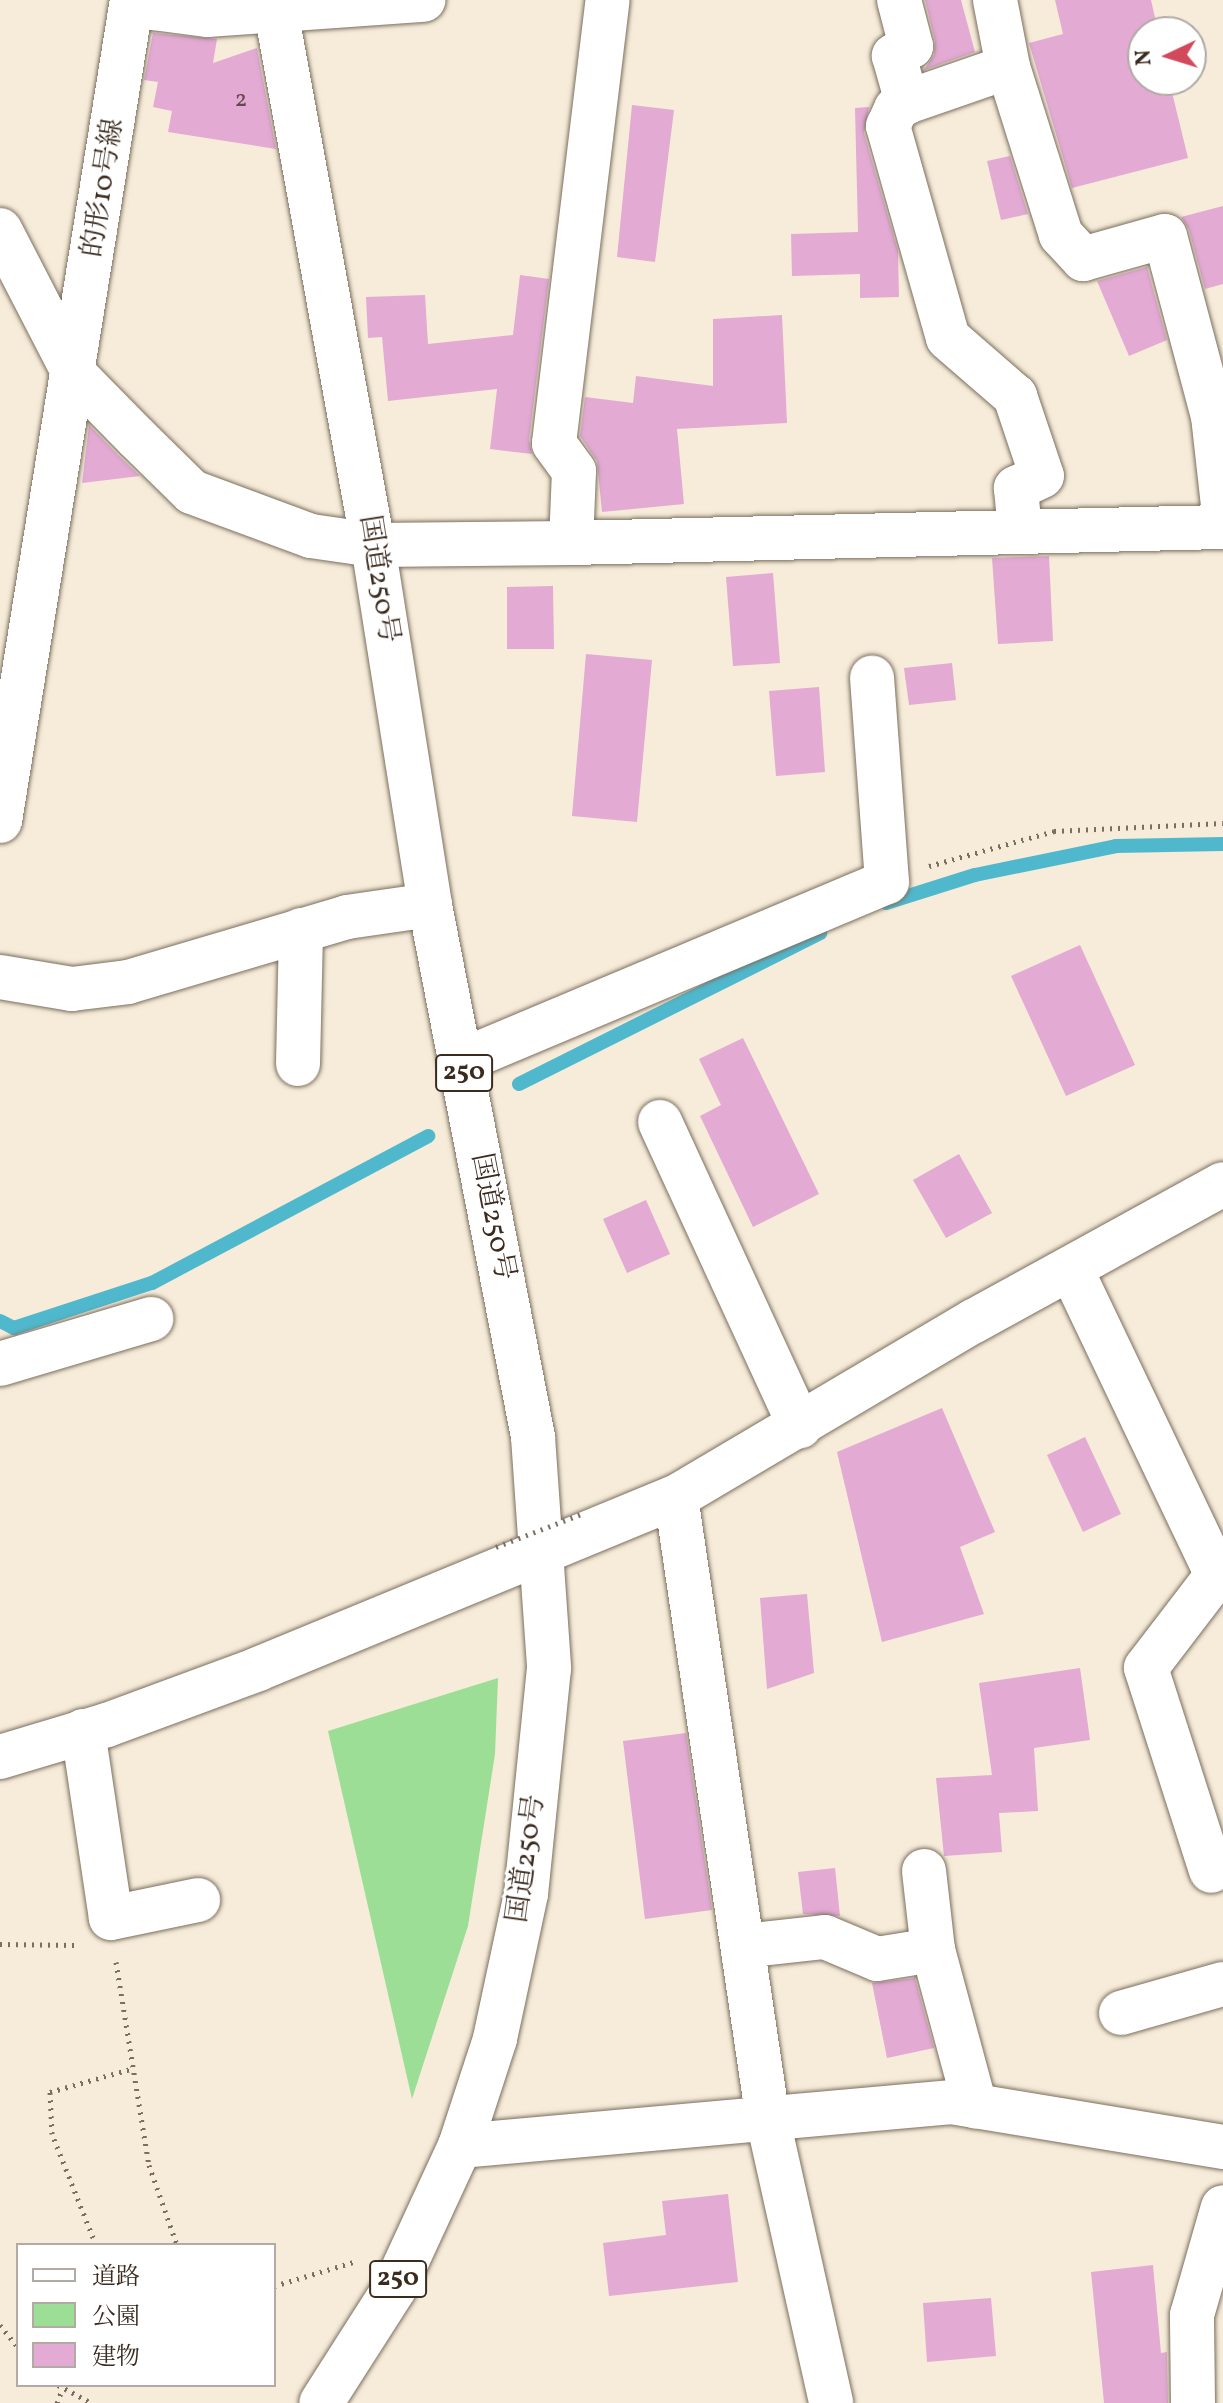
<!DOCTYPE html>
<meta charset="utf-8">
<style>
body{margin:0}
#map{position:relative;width:1223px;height:2403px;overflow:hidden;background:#f6ecd9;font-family:Vollkorn,"Noto Serif JP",serif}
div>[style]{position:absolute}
.green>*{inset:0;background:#9cde95}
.stream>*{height:14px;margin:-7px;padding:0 7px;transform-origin:7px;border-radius:7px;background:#50b8cd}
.building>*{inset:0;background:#e3aad4}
.path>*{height:5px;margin-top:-2.5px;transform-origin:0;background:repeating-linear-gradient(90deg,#7c6e5f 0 2px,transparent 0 8px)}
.roads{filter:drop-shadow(0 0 2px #7c6e5f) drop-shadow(0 0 2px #7c6e5f)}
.minor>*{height:44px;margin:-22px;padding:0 22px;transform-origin:22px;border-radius:22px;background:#fff}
.highway>*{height:44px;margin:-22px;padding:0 22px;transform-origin:22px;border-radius:22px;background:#fff}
.path-bridge>*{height:5px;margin-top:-2.5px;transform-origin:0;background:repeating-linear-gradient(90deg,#7c6e5f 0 2px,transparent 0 8px)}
span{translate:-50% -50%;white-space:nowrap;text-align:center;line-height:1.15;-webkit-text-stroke:6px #fff;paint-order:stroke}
.number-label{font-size:24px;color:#654a4c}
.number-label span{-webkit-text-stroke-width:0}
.shield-label span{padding:2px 6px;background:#fff;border:2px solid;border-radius:6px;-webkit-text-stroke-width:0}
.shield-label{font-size:26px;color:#3b2a1e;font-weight:700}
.street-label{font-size:28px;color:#3b2a1e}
.legend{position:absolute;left:16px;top:2243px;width:260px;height:144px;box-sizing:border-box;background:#fff;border:2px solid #b1aaa5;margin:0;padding:10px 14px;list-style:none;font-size:24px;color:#3b2a1e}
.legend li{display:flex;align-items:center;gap:16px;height:40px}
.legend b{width:40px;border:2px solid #b1aaa5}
.north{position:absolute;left:1127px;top:16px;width:80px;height:80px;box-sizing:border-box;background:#fff;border:2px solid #b1aaa5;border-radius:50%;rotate:266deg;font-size:22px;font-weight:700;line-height:32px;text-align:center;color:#3b2a1e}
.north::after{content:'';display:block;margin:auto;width:28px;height:36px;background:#d1495b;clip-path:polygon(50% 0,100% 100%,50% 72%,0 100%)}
</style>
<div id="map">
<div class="green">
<div style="clip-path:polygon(498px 1678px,495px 1754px,468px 1926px,412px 2099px,328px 1731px)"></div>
</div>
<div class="stream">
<div style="left:886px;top:903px;width:93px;rotate:-17.5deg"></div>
<div style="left:975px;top:875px;width:144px;rotate:-11.6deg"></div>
<div style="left:1116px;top:846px;width:107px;rotate:-1.1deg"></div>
<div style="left:519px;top:1084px;width:337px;rotate:-26.6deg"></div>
<div style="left:0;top:1321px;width:16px;rotate:27deg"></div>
<div style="left:14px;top:1328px;width:145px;rotate:-18.1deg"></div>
<div style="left:152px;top:1283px;width:313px;rotate:-28deg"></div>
</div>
<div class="building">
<div style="clip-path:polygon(925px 0,961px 0,975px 52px,924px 70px,934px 55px,935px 41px)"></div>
<div style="clip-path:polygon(1055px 0,1151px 0,1158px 31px,1143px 32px,1143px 80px,1169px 80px,1188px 158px,1072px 188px,1029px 43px,1063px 34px)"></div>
<div style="clip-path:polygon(153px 33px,217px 39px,213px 63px,257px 48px,276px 149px,168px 132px,172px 111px,153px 107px,158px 82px,144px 80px)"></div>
<div style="clip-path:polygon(632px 105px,674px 110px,655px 262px,617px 257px)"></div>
<div style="clip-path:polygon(869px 107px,864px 133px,898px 251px,899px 297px,860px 298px,860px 274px,792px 276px,791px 234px,858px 232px,855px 108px)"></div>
<div style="clip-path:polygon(1010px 156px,1028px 214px,1001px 220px,987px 161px)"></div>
<div style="clip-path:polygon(1223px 206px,1223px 284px,1205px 289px,1189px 230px,1181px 217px)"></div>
<div style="clip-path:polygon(1147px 267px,1167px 340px,1129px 356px,1097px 281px)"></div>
<div style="clip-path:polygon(520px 275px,549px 279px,529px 440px,532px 454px,490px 449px,497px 389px,388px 401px,382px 337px,368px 338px,366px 297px,425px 295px,428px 344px,513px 335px)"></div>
<div style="clip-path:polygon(782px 315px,787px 423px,677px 429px,684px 504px,602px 512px,597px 461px,580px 436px,585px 397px,633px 403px,636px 376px,713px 386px,713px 319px)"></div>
<div style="clip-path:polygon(89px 425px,119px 456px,140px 476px,82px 483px)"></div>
<div style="clip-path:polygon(1049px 556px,1053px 641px,998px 644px,992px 558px)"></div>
<div style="clip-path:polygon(773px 573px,780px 663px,733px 666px,726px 577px)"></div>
<div style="clip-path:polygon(553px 586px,554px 649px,507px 649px,507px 587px)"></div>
<div style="clip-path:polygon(586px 654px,652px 660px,637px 822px,572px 816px)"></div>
<div style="clip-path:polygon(952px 663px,956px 700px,909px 705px,904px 668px)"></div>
<div style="clip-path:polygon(819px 687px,825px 772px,776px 776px,769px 691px)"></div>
<div style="clip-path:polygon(1080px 945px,1135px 1065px,1066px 1096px,1011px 976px)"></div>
<div style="clip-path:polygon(743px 1038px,819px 1194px,753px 1227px,700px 1116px,721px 1105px,699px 1059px)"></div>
<div style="clip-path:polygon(959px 1154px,992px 1213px,946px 1238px,913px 1180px)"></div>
<div style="clip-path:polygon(646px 1200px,670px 1254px,627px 1273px,603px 1219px)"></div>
<div style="clip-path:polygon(942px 1408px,995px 1532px,960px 1547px,984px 1614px,882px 1642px,837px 1452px)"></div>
<div style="clip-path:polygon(1085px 1437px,1121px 1514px,1083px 1532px,1047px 1455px)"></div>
<div style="clip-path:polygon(807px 1594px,814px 1673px,767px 1689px,760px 1598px)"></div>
<div style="clip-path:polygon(1080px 1668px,1090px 1740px,1034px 1748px,1038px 1811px,999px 1813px,1002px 1852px,944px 1856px,936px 1778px,992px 1775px,979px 1683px)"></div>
<div style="clip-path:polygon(686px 1733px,712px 1910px,645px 1919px,623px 1741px)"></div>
<div style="clip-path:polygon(835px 1868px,840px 1916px,803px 1914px,798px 1872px)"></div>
<div style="clip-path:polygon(915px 1978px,934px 2048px,887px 2058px,872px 1983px)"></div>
<div style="clip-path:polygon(728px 2194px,738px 2282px,609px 2296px,603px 2243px,666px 2235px,662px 2201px)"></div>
<div style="clip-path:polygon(1153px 2265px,1161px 2353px,1167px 2352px,1168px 2403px,1104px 2403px,1091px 2272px)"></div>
<div style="clip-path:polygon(991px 2298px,996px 2356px,927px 2362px,923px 2303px)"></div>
</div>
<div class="path">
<div style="left:929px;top:866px;width:130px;rotate:-15.6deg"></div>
<div style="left:1054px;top:831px;width:169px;rotate:-2.7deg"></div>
<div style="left:0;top:1944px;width:75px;rotate:0.8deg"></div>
<div style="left:116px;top:1962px;width:206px;rotate:80.8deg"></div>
<div style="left:149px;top:2165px;width:85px;rotate:70.7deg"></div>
<div style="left:96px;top:2245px;width:119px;rotate:-111.6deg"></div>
<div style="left:52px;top:2134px;width:42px;rotate:-92.7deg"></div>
<div style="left:50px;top:2092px;width:87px;rotate:-15.9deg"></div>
<div style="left:274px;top:2286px;width:87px;rotate:-16.8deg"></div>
<div style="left:0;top:2325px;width:28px;rotate:51deg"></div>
<div style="left:58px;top:2385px;width:38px;rotate:28deg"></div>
<div style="left:57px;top:2403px;width:14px;rotate:-69deg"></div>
</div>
<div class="roads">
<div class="minor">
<div style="left:142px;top:0;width:14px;rotate:36deg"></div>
<div style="left:153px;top:8px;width:54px;rotate:7.4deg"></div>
<div style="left:207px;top:15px;width:217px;rotate:-4deg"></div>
<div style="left:899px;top:0;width:48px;rotate:75.4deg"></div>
<div style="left:911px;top:46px;width:20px;rotate:150deg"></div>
<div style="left:894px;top:56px;width:48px;rotate:74.2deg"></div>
<div style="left:995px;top:0;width:68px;rotate:79deg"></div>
<div style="left:1008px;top:67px;width:176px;rotate:72.5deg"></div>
<div style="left:1061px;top:235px;width:33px;rotate:47deg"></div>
<div style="left:1083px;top:259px;width:85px;rotate:-15.7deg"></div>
<div style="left:1165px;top:236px;width:186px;rotate:75.1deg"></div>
<div style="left:1213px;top:416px;width:90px;rotate:83.6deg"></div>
<div style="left:1008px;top:67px;width:107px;rotate:160.9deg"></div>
<div style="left:907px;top:102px;width:13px;rotate:148deg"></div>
<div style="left:896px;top:109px;width:19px;rotate:115deg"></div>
<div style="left:888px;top:126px;width:220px;rotate:74.2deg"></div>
<div style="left:948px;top:338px;width:89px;rotate:40.9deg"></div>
<div style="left:1015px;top:396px;width:84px;rotate:71.4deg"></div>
<div style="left:1042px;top:476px;width:29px;rotate:155deg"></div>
<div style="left:1016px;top:488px;width:44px;rotate:84.8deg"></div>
<div style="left:0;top:230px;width:163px;rotate:62.7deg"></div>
<div style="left:75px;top:375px;width:88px;rotate:45.5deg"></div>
<div style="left:137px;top:438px;width:77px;rotate:44.5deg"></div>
<div style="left:192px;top:492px;width:127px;rotate:20.3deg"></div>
<div style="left:311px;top:536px;width:63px;rotate:8.3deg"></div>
<div style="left:373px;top:545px;width:198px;rotate:-0.6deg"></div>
<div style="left:571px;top:543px;width:652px;rotate:-1.41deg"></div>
<div style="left:571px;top:543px;width:72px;rotate:-87.6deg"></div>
<div style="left:574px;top:471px;width:34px;rotate:-126deg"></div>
<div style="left:554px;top:443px;width:446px;rotate:-83.1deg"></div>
<div style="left:0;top:821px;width:832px;rotate:-80.87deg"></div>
<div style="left:0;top:977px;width:73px;rotate:9.5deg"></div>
<div style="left:72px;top:989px;width:56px;rotate:-7.1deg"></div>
<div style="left:128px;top:982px;width:228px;rotate:-16.5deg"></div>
<div style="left:347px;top:917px;width:84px;rotate:-8.2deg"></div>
<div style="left:461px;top:1061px;width:462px;rotate:-22.8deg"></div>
<div style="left:887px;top:882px;width:205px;rotate:-94.2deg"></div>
<div style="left:298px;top:1064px;width:134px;rotate:-88.7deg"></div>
<div style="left:660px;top:1122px;width:335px;rotate:65.3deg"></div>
<div style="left:1071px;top:1269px;width:339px;rotate:64.5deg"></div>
<div style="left:1217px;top:1575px;width:117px;rotate:127.4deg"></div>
<div style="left:1146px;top:1668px;width:213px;rotate:72.2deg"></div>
<div style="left:0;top:1364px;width:158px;rotate:-16.6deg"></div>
<div style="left:676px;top:1497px;width:630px;rotate:81.6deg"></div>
<div style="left:768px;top:2120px;width:290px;rotate:77.4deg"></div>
<div style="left:83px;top:1731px;width:189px;rotate:81.5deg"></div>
<div style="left:111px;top:1918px;width:89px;rotate:-11.7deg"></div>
<div style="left:0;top:1757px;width:112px;rotate:-16.7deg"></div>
<div style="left:107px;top:1725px;width:161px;rotate:-20.3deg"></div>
<div style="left:258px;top:1669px;width:452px;rotate:-22.4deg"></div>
<div style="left:676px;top:1497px;width:346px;rotate:-30.6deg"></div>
<div style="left:974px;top:1321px;width:284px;rotate:-28.8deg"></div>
<div style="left:924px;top:1871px;width:80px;rotate:83.5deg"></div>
<div style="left:933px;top:1950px;width:162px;rotate:74.9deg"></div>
<div style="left:743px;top:1946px;width:82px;rotate:-6.3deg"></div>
<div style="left:825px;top:1937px;width:56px;rotate:22.9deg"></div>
<div style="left:877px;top:1959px;width:57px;rotate:-9.1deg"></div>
<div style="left:1121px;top:2013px;width:106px;rotate:-15.9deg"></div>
<div style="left:460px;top:2146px;width:493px;rotate:-5.1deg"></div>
<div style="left:951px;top:2102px;width:276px;rotate:9.4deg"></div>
<div style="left:1193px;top:2403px;width:88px;rotate:-90.7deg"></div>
<div style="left:1192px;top:2315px;width:112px;rotate:-74deg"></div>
</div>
<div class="highway">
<div style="left:274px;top:0;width:554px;rotate:79.7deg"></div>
<div style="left:373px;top:545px;width:364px;rotate:81deg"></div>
<div style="left:430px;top:905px;width:542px;rotate:79.04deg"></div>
<div style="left:533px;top:1437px;width:232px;rotate:86deg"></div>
<div style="left:549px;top:1668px;width:227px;rotate:95.8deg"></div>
<div style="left:526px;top:1894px;width:148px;rotate:102.1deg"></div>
<div style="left:495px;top:2039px;width:113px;rotate:108.1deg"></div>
<div style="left:460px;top:2146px;width:157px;rotate:114.8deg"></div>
<div style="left:394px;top:2289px;width:135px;rotate:122.6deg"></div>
</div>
</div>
<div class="path-bridge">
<div style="left:496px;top:1547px;width:94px;rotate:-21.1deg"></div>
</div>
<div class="number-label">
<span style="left:241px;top:101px">2</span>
</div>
<div class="shield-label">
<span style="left:464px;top:1073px">250</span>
<span style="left:398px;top:2279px">250</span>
</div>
<div class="street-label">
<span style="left:104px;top:188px;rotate:-81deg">的形10号線</span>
<span style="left:378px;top:579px;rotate:81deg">国道250号</span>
<span style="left:492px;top:1217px;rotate:79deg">国道250号</span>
<span style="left:527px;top:1859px;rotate:-82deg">国道250号</span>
</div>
<ul class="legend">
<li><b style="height:10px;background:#fff"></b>道路</li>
<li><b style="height:22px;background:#9cde95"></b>公園</li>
<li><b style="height:22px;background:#e3aad4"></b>建物</li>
</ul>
<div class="north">N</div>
</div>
